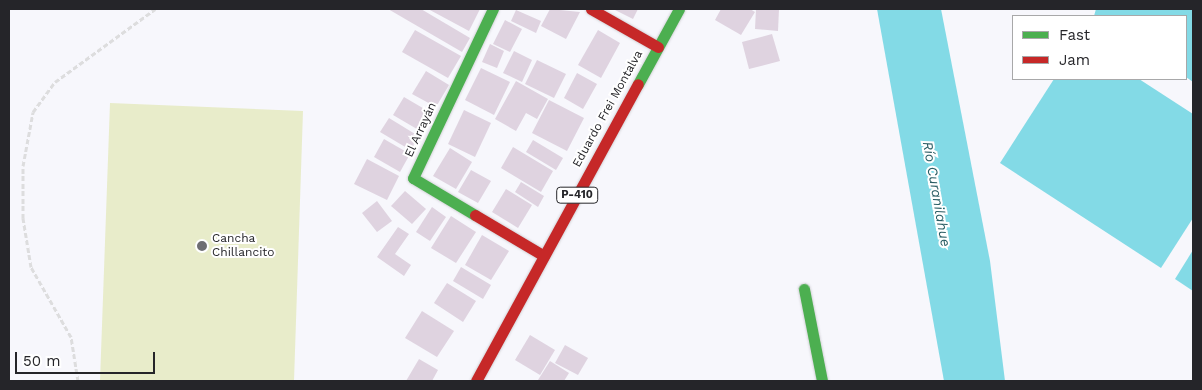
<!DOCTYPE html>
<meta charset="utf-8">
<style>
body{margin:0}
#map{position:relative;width:1202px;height:390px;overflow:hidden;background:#f7f7fc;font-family:"Work Sans",sans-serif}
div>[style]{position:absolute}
.green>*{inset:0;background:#e8ecca}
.water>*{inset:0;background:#83dae6}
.building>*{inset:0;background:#dfd3e0}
.path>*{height:3px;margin-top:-1.5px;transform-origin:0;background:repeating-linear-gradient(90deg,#ddddde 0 5px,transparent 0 7.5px)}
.roads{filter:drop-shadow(0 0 1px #d2d2d6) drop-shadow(0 0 1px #d2d2d6)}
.fast>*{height:11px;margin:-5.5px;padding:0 5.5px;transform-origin:5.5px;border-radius:5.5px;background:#4caf50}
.jam>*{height:11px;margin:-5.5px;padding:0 5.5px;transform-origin:5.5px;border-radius:5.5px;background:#c62828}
.dots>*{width:14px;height:14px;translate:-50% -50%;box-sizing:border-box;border:2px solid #fff;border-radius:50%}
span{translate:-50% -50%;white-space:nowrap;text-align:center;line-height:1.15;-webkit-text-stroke:4px #fff;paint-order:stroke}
.shield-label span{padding:1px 4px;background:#fff;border:1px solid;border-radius:4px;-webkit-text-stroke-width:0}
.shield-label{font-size:11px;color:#252529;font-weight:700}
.street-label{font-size:12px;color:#252529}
.poi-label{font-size:12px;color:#252529}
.left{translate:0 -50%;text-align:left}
.water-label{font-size:14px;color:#275b62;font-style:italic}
.frame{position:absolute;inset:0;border:10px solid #252529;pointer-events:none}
.legend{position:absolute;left:1012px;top:15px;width:175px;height:65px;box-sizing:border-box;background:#fff;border:1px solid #a8a8a9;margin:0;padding:6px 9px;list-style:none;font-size:15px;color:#252529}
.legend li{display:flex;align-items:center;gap:10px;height:25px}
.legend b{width:25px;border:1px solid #a8a8a9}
.scale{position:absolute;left:15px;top:352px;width:140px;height:22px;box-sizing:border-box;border:2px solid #252529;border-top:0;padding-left:6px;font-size:15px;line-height:18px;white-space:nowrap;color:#252529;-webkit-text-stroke:4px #fff;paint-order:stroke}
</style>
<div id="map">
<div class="green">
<div style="clip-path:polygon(110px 103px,303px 111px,294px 381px,100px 381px)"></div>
</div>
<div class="water">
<div style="clip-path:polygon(877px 9px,941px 9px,990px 261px,1005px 381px,944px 381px)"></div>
<div style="clip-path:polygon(1096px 9px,1193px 9px,1193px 82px,1186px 77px,1186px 16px,1094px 16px)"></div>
<div style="clip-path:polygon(1054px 79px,1139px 79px,1193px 114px,1193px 218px,1161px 268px,1000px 163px)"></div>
<div style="clip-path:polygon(1193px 250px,1193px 291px,1175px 279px)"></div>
</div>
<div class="building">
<div style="clip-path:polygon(388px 9px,421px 9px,470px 38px,462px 52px)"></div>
<div style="clip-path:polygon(428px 9px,480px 9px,469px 31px)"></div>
<div style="clip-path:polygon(550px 9px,580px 12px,566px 39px,541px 26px)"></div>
<div style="clip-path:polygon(613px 9px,638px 9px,633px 19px)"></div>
<div style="clip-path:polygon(721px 9px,750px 9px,755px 12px,741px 35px,715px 20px)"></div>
<div style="clip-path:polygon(756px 9px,779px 9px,778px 31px,755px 29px)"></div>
<div style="clip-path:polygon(516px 10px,541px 21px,536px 33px,511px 21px)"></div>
<div style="clip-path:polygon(505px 20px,522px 29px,510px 52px,493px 44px)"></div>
<div style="clip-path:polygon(415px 30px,461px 56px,448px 78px,402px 52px)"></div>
<div style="clip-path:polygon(598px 30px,620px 43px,601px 78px,578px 65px)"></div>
<div style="clip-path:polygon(772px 34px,780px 61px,749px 69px,742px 42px)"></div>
<div style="clip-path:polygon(490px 44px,504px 51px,497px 68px,482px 62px)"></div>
<div style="clip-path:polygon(514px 51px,532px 60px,522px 82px,503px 73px)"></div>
<div style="clip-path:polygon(537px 60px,566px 74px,554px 98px,525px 84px)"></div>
<div style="clip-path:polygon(481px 68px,510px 82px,494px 115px,465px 100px)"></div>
<div style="clip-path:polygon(426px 71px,449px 85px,436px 107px,412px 94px)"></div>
<div style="clip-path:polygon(577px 73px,597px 84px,583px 109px,564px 98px)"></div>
<div style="clip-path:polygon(516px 81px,548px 99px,537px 119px,526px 113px,516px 131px,495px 119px)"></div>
<div style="clip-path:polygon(404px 97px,433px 114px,422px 132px,393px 115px)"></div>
<div style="clip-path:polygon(549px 100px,584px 118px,567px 151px,532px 133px)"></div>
<div style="clip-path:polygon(464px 110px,491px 123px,475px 157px,448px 144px)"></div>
<div style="clip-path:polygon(389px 118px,420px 137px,412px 151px,380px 132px)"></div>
<div style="clip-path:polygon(384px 139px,410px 154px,400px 172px,374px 157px)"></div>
<div style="clip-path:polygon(533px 140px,563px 158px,556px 170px,526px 152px)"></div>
<div style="clip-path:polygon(513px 147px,553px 171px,541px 192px,501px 168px)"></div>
<div style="clip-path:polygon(450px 148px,472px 162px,456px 189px,433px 176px)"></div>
<div style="clip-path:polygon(367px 159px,399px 176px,387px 200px,354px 184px)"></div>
<div style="clip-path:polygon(471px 170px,491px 181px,478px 203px,458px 192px)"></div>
<div style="clip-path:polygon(521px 182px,544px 196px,538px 207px,515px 192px)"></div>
<div style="clip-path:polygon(506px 189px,532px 205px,518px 228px,492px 212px)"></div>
<div style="clip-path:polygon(405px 191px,426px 209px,412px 224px,391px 206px)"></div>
<div style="clip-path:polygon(377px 201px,392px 221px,377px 232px,362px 213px)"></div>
<div style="clip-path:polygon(432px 207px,446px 217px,430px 241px,416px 232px)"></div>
<div style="clip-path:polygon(451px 216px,476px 232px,456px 263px,431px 248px)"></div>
<div style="clip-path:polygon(398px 227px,409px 234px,395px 254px,411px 265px,404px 276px,377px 257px)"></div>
<div style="clip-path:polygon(482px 235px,509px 251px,491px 280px,465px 265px)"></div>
<div style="clip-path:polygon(461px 267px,491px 285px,483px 299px,453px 281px)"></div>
<div style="clip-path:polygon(447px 283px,476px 301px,463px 322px,434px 303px)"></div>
<div style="clip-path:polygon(422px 311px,454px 331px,437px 357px,405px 338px)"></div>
<div style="clip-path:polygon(530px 335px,555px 350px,540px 375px,515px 360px)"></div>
<div style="clip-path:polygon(565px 345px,588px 358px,578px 375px,555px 363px)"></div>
<div style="clip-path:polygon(419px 359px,438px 370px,432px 381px,406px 381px)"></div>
<div style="clip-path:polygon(550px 361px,569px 373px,564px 381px,538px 380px)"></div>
</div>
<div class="path">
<div style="left:78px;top:381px;width:45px;rotate:-99deg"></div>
<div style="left:71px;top:337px;width:81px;rotate:-119.7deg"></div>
<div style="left:31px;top:267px;width:50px;rotate:-99.3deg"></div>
<div style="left:23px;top:218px;width:52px;rotate:-90deg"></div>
<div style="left:23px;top:166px;width:55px;rotate:-79.5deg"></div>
<div style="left:33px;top:112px;width:37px;rotate:-54deg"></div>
<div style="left:55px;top:82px;width:124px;rotate:-36.1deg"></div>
</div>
<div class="roads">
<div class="fast">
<div style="left:638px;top:84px;width:85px;rotate:-61.3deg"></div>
<div style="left:475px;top:215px;width:72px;rotate:-149.2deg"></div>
<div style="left:413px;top:178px;width:187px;rotate:-64.7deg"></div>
<div style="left:804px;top:289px;width:94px;rotate:78.9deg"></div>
</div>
<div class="jam">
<div style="left:591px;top:9px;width:77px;rotate:29.6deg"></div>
<div style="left:475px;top:215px;width:80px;rotate:30.7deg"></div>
<div style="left:476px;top:381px;width:338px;rotate:-61.4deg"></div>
</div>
</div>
<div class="dots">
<div style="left:202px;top:246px;background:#6e6e73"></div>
</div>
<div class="shield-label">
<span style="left:577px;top:195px">P-410</span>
</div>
<div class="street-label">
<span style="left:608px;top:109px;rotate:-61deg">Eduardo Frei Montalva</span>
<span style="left:421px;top:130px;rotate:-65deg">El Arrayán</span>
</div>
<div class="poi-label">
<span class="left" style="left:212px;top:246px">Cancha<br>Chillancito</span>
</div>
<div class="water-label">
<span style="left:937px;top:194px;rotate:80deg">Río Curanilahue</span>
</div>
<div class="frame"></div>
<ul class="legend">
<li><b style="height:6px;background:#4caf50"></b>Fast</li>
<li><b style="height:6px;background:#c62828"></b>Jam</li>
</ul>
<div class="scale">50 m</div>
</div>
